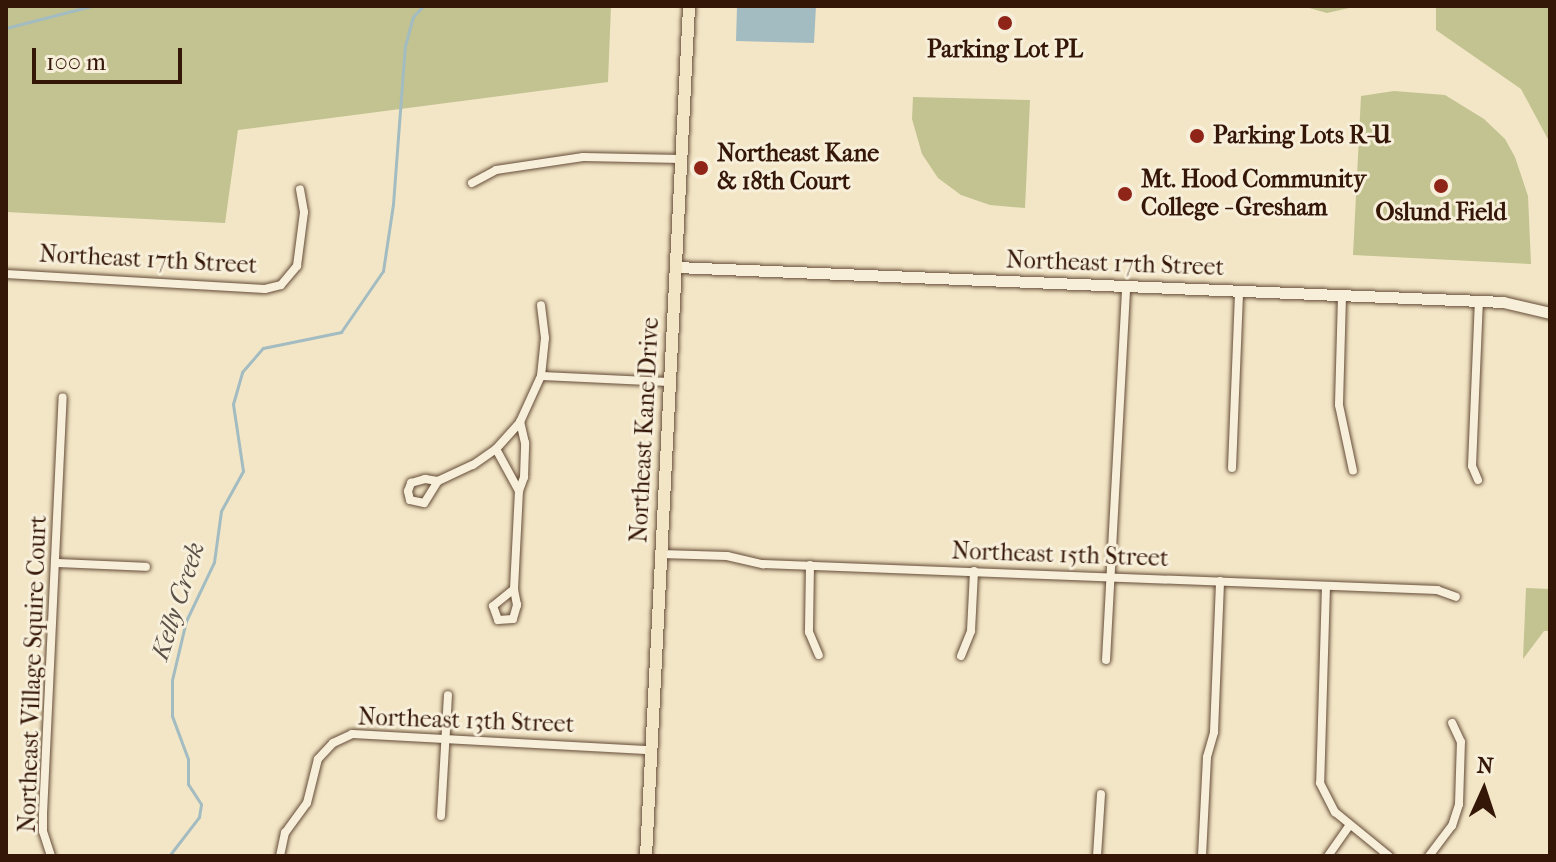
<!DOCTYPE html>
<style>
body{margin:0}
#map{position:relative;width:1556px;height:862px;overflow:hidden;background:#f3e6c6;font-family:"IM FELL French Canon",serif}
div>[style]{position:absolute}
.green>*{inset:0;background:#c2c390}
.water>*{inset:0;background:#a3bcc1}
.stream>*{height:3px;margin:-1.5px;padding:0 1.5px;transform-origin:1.5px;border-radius:1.5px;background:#a3bcc1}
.roads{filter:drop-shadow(0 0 2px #644b37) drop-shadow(0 0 2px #644b37)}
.street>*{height:8px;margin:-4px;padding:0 4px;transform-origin:4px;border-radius:4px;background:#f7efda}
.secondary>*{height:11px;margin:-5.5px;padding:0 5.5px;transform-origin:5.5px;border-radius:5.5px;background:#f7efda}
.primary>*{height:12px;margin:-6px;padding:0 6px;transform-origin:6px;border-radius:6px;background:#f3e6c6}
.dots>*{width:22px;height:22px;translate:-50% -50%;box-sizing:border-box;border:4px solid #f7efda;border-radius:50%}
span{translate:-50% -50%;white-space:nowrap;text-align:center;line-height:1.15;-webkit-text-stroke:6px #f7efda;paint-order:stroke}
.poi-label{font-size:24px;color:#351707;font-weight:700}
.left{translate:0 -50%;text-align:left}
.street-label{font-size:24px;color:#351707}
.water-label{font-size:26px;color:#5c5148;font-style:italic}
.frame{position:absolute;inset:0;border:8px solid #351707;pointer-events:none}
.north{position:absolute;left:1444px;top:750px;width:80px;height:80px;-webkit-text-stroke:6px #f7efda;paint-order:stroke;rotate:3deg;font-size:22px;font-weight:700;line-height:32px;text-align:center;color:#351707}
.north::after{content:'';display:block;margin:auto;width:28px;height:36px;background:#351707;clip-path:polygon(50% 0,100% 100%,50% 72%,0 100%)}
.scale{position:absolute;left:32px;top:48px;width:150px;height:36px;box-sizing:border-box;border:4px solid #351707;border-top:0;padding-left:10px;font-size:24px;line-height:28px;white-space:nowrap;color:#351707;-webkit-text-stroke:6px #f7efda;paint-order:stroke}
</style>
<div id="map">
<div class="green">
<div style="clip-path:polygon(6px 6px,611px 6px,608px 82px,238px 130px,225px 223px,6px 212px)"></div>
<div style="clip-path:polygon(1302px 6px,1358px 6px,1327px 13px)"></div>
<div style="clip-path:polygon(1436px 6px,1550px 6px,1550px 143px,1521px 89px,1436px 30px)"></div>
<div style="clip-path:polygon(1394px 91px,1445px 95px,1484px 119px,1505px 139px,1515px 157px,1528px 196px,1531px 264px,1353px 255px,1361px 96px)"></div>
<div style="clip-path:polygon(913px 97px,1030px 100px,1025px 208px,990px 205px,961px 195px,938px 178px,922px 154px,912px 119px)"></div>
<div style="clip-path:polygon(1526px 588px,1550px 589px,1550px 631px,1544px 631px,1523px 659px)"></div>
</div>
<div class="water">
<div style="clip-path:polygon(737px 6px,816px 6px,814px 43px,736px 41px)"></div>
</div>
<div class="stream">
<div style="left:6px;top:28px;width:88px;rotate:-14.5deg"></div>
<div style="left:169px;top:856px;width:49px;rotate:-52.4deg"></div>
<div style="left:199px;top:817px;width:13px;rotate:-81deg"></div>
<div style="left:201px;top:804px;width:24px;rotate:-123deg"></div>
<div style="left:188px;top:784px;width:25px;rotate:-90deg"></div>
<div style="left:188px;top:759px;width:46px;rotate:-110.4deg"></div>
<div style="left:172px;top:716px;width:36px;rotate:-90deg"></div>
<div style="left:172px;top:680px;width:61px;rotate:-76.7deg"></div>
<div style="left:186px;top:621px;width:65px;rotate:-64.6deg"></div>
<div style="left:214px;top:562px;width:51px;rotate:-82.2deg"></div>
<div style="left:221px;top:511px;width:46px;rotate:-61.2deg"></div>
<div style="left:243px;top:471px;width:68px;rotate:-98.5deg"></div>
<div style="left:233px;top:404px;width:33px;rotate:-74deg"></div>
<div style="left:242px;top:372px;width:32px;rotate:-49deg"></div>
<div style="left:263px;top:348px;width:80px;rotate:-11.6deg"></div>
<div style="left:341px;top:332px;width:74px;rotate:-55.5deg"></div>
<div style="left:383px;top:271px;width:68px;rotate:-81.5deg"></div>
<div style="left:393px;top:204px;width:158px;rotate:-85.7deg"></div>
<div style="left:405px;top:46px;width:30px;rotate:-75deg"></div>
<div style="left:413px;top:17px;width:15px;rotate:-48deg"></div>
</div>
<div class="roads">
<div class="street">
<div style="left:472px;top:183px;width:27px;rotate:-28deg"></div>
<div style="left:496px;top:170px;width:88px;rotate:-8.5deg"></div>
<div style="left:583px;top:157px;width:98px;rotate:1.2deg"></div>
<div style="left:6px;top:274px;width:259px;rotate:3.3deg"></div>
<div style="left:265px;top:289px;width:16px;rotate:-14deg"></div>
<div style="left:281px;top:285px;width:25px;rotate:-50deg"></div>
<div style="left:297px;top:266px;width:54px;rotate:-82.6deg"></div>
<div style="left:304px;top:212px;width:23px;rotate:-100deg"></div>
<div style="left:1342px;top:296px;width:109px;rotate:91.6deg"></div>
<div style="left:1339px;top:405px;width:67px;rotate:78deg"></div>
<div style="left:541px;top:376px;width:129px;rotate:2.7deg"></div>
<div style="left:496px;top:449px;width:48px;rotate:61.3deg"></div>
<div style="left:1232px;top:468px;width:177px;rotate:-87.7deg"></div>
<div style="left:1478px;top:480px;width:15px;rotate:-113deg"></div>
<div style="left:1472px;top:466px;width:165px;rotate:-87.6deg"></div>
<div style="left:438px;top:481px;width:26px;rotate:122deg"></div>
<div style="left:424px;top:503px;width:14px;rotate:-168deg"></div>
<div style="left:410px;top:500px;width:9px;rotate:-103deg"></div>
<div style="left:408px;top:491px;width:9px;rotate:-69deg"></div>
<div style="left:411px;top:483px;width:15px;rotate:-16deg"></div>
<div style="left:425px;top:479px;width:13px;rotate:9deg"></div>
<div style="left:438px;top:481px;width:38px;rotate:-25deg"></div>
<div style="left:473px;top:465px;width:28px;rotate:-35deg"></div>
<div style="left:496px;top:449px;width:36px;rotate:-48deg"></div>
<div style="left:520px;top:422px;width:51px;rotate:-65.5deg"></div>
<div style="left:541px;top:376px;width:38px;rotate:-84deg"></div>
<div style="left:545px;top:338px;width:33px;rotate:-97deg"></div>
<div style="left:661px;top:554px;width:66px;rotate:1.7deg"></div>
<div style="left:727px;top:556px;width:37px;rotate:13deg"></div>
<div style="left:763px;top:564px;width:675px;rotate:2.21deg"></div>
<div style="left:1437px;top:590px;width:20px;rotate:20deg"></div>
<div style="left:56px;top:563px;width:90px;rotate:2.5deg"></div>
<div style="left:810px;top:565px;width:67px;rotate:90.9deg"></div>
<div style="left:809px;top:632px;width:25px;rotate:67deg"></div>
<div style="left:1326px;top:586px;width:197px;rotate:91.7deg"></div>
<div style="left:1320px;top:783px;width:33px;rotate:63deg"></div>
<div style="left:1335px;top:812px;width:70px;rotate:39.2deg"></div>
<div style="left:514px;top:589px;width:27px;rotate:141deg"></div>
<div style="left:493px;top:606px;width:15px;rotate:70deg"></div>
<div style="left:498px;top:620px;width:15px;rotate:-4deg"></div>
<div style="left:513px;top:619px;width:15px;rotate:-74deg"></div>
<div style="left:517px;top:605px;width:16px;rotate:-101deg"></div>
<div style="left:514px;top:589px;width:98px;rotate:-87.1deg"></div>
<div style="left:519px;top:491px;width:15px;rotate:-70deg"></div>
<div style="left:524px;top:477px;width:34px;rotate:-88deg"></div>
<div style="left:525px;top:443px;width:22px;rotate:-103deg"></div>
<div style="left:961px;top:656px;width:27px;rotate:-68deg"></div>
<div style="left:971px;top:631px;width:60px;rotate:-87.1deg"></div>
<div style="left:1106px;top:660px;width:375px;rotate:-86.9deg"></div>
<div style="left:441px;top:816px;width:121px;rotate:-86.7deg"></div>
<div style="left:51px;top:856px;width:26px;rotate:-108deg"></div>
<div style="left:43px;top:831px;width:17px;rotate:-90deg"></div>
<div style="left:43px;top:814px;width:417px;rotate:-87.3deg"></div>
<div style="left:280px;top:856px;width:24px;rotate:-78deg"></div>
<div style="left:285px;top:833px;width:37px;rotate:-54deg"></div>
<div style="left:307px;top:803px;width:45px;rotate:-76deg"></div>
<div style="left:318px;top:759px;width:22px;rotate:-47deg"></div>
<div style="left:333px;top:743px;width:21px;rotate:-25deg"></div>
<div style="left:352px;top:734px;width:299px;rotate:3.1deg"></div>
<div style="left:1097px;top:856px;width:62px;rotate:-86.3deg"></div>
<div style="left:1202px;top:856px;width:99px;rotate:-87.1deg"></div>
<div style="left:1207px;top:757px;width:26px;rotate:-74deg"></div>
<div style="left:1214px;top:732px;width:151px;rotate:-87.7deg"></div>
<div style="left:1328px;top:856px;width:37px;rotate:-55deg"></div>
<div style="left:1429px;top:856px;width:38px;rotate:-53deg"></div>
<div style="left:1452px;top:826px;width:23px;rotate:-72deg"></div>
<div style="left:1459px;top:804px;width:62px;rotate:-88.2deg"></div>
<div style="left:1461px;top:742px;width:21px;rotate:-115deg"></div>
</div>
<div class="secondary">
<div style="left:676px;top:267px;width:828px;rotate:2.42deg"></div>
<div style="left:1503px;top:302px;width:48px;rotate:13.2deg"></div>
</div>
<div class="primary">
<div style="left:646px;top:856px;width:851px;rotate:-87.1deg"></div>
</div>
</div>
<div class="dots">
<div style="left:1005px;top:23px;background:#8f2418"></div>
<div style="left:1197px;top:136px;background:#8f2418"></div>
<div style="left:701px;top:168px;background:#8f2418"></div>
<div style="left:1441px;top:186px;background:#8f2418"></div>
<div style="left:1125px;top:194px;background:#8f2418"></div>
</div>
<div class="poi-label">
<span style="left:1005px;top:50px">Parking Lot PL</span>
<span class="left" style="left:1213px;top:136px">Parking Lots R-U</span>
<span class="left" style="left:717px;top:168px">Northeast Kane<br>&amp; 18th Court</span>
<span class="left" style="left:1141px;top:194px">Mt. Hood Community<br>College - Gresham</span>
<span style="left:1441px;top:213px">Oslund Field</span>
</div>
<div class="street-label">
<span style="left:148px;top:260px;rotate:3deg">Northeast 17th Street</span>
<span style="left:1115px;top:264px;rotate:2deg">Northeast 17th Street</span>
<span style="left:645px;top:430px;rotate:-87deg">Northeast Kane Drive</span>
<span style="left:1060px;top:555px;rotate:2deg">Northeast 15th Street</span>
<span style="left:33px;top:674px;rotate:-88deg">Northeast Village Squire Court</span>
<span style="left:466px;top:721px;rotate:2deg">Northeast 13th Street</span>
</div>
<div class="water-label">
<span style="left:178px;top:601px;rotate:-72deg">Kelly Creek</span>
</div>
<div class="frame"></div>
<div class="north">N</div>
<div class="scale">100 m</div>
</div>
